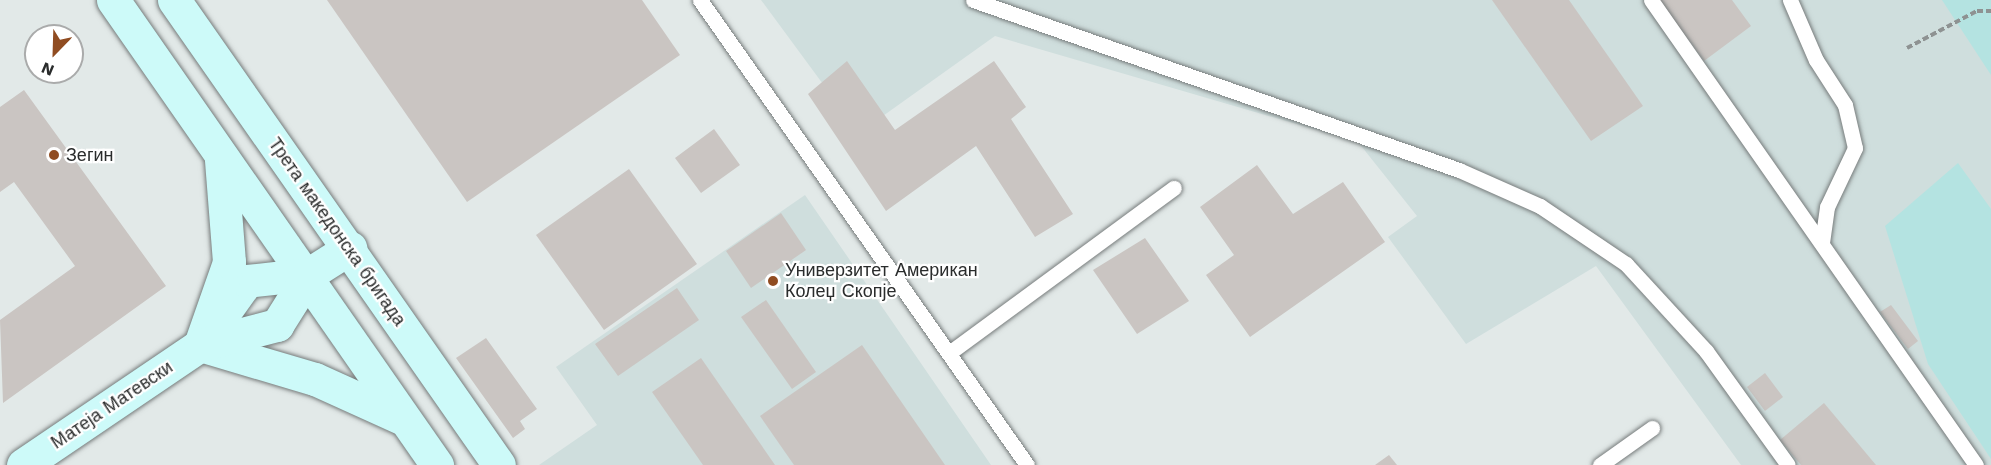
<!DOCTYPE html>
<meta charset="utf-8">
<style>
body{margin:0}
#map{position:relative;width:1991px;height:465px;overflow:hidden;background:#e2e9e8;font-family:"Work Sans",sans-serif}
div>[style]{position:absolute}
.built>*{inset:0;background:#cfdedd}
.green>*{inset:0;background:#b4e3e1}
.building>*{inset:0;background:#cac5c2}
.path>*{height:4px;margin-top:-2px;transform-origin:0;background:repeating-linear-gradient(90deg,#8e9292 0 6px,transparent 0 9px)}
.roads{filter:drop-shadow(0 0 2px #777c7c) drop-shadow(0 0 2px #777c7c)}
.lane>*{height:15px;margin:-7.5px;padding:0 7.5px;transform-origin:7.5px;border-radius:7.5px;background:#fff}
.secondary>*{height:33px;margin:-16.5px;padding:0 16.5px;transform-origin:16.5px;border-radius:16.5px;background:#cdfaf9}
.dots>*{width:16px;height:16px;translate:-50% -50%;box-sizing:border-box;border:3px solid #fff;border-radius:50%}
span{translate:-50% -50%;white-space:nowrap;text-align:center;line-height:1.15;-webkit-text-stroke:4.5px #fff;paint-order:stroke}
.poi-label{font-size:18px;color:#2a2c2c}
.left{translate:0 -50%;text-align:left}
.street-label{font-size:18px;color:#2a2c2c}
.north{position:absolute;left:24px;top:24px;width:60px;height:60px;box-sizing:border-box;background:#fff;border:2px solid #aaabab;border-radius:50%;rotate:203deg;font-size:16px;font-weight:700;line-height:24px;text-align:center;color:#2a2c2c}
.north::after{content:'';display:block;margin:auto;width:21px;height:27px;background:#904c21;clip-path:polygon(50% 0,100% 100%,50% 72%,0 100%)}
</style>
<div id="map">
<div class="built">
<div style="clip-path:polygon(761px 0,1991px 0,1991px 465px,1741px 465px,1596px 266px,1466px 344px,1388px 237px,1417px 216px,1358px 142px,995px 36px,859px 133px)"></div>
<div style="clip-path:polygon(805px 195px,991px 465px,539px 465px,597px 425px,556px 367px)"></div>
</div>
<div class="green">
<div style="clip-path:polygon(1942px 0,1991px 0,1991px 75px)"></div>
<div style="clip-path:polygon(1958px 163px,1991px 209px,1991px 459px,1928px 364px,1885px 226px)"></div>
</div>
<div class="building">
<div style="clip-path:polygon(327px 0,642px 0,680px 55px,467px 202px)"></div>
<div style="clip-path:polygon(1492px 0,1569px 0,1643px 106px,1591px 141px)"></div>
<div style="clip-path:polygon(1659px 0,1732px 0,1751px 26px,1704px 61px)"></div>
<div style="clip-path:polygon(847px 61px,895px 130px,994px 61px,1026px 107px,1011px 119px,1073px 214px,1035px 237px,976px 146px,886px 211px,808px 94px)"></div>
<div style="clip-path:polygon(24px 90px,166px 286px,3px 403px,0 320px,75px 266px,14px 182px,0 192px,0 107px)"></div>
<div style="clip-path:polygon(714px 129px,740px 165px,701px 193px,675px 158px)"></div>
<div style="clip-path:polygon(1257px 165px,1293px 214px,1343px 182px,1385px 242px,1250px 337px,1206px 275px,1234px 255px,1200px 207px)"></div>
<div style="clip-path:polygon(629px 169px,697px 264px,604px 330px,536px 235px)"></div>
<div style="clip-path:polygon(781px 213px,806px 250px,751px 288px,726px 251px)"></div>
<div style="clip-path:polygon(1145px 238px,1189px 301px,1137px 334px,1093px 270px)"></div>
<div style="clip-path:polygon(677px 288px,699px 320px,618px 376px,595px 344px)"></div>
<div style="clip-path:polygon(766px 300px,816px 372px,792px 389px,741px 317px)"></div>
<div style="clip-path:polygon(1891px 305px,1918px 341px,1908px 349px,1880px 312px)"></div>
<div style="clip-path:polygon(486px 338px,537px 409px,520px 421px,525px 429px,513px 438px,456px 358px)"></div>
<div style="clip-path:polygon(862px 345px,945px 465px,794px 465px,760px 416px)"></div>
<div style="clip-path:polygon(701px 358px,775px 465px,703px 465px,652px 392px)"></div>
<div style="clip-path:polygon(1765px 373px,1783px 397px,1765px 411px,1747px 387px)"></div>
<div style="clip-path:polygon(1824px 403px,1876px 465px,1801px 465px,1780px 440px)"></div>
<div style="clip-path:polygon(1389px 455px,1397px 465px,1375px 465px)"></div>
</div>
<div class="path">
<div style="left:1907px;top:48px;width:79px;rotate:-27.9deg"></div>
<div style="left:1977px;top:11px;width:14px"></div>
</div>
<div class="roads">
<div class="lane">
<div style="left:700px;top:0;width:568px;rotate:54.88deg"></div>
<div style="left:973px;top:0;width:515px;rotate:19.28deg"></div>
<div style="left:1459px;top:170px;width:89px;rotate:24deg"></div>
<div style="left:1540px;top:206px;width:104px;rotate:34deg"></div>
<div style="left:1626px;top:264px;width:118px;rotate:47.4deg"></div>
<div style="left:1706px;top:351px;width:140px;rotate:54.3deg"></div>
<div style="left:1651px;top:0;width:567px;rotate:55.05deg"></div>
<div style="left:1790px;top:0;width:65px;rotate:66.6deg"></div>
<div style="left:1816px;top:60px;width:54px;rotate:57.2deg"></div>
<div style="left:1845px;top:105px;width:44px;rotate:76.9deg"></div>
<div style="left:1855px;top:148px;width:65px;rotate:115.4deg"></div>
<div style="left:1827px;top:207px;width:37px;rotate:98deg"></div>
<div style="left:949px;top:353px;width:279px;rotate:-36.3deg"></div>
<div style="left:1600px;top:465px;width:64px;rotate:-35.4deg"></div>
</div>
<div class="secondary">
<div style="left:113px;top:0;width:567px;rotate:55.13deg"></div>
<div style="left:174px;top:0;width:567px;rotate:55.05deg"></div>
<div style="left:221px;top:317px;width:44px;rotate:-54.2deg"></div>
<div style="left:247px;top:281px;width:62px;rotate:-6.4deg"></div>
<div style="left:309px;top:274px;width:49px;rotate:-32.4deg"></div>
<div style="left:200px;top:345px;width:120px;rotate:16.5deg"></div>
<div style="left:315px;top:379px;width:94px;rotate:24.4deg"></div>
<div style="left:200px;top:345px;width:88px;rotate:-70.7deg"></div>
<div style="left:229px;top:262px;width:102px;rotate:-94.5deg"></div>
<div style="left:23px;top:465px;width:214px;rotate:-34.1deg"></div>
<div style="left:200px;top:345px;width:80px;rotate:-14.6deg"></div>
<div style="left:277px;top:325px;width:60px;rotate:-57.9deg"></div>
</div>
</div>
<div class="dots">
<div style="left:54px;top:155px;background:#904c21"></div>
<div style="left:773px;top:281px;background:#904c21"></div>
</div>
<div class="poi-label">
<span class="left" style="left:66px;top:155px">Зегин</span>
<span class="left" style="left:785px;top:281px">Универзитет Американ<br>Колеџ Скопје</span>
</div>
<div class="street-label">
<span style="left:337px;top:232px;rotate:55deg">Трета македонска бригада</span>
<span style="left:112px;top:405px;rotate:-34deg">Матеја Матевски</span>
</div>
<div class="north">N</div>
</div>
